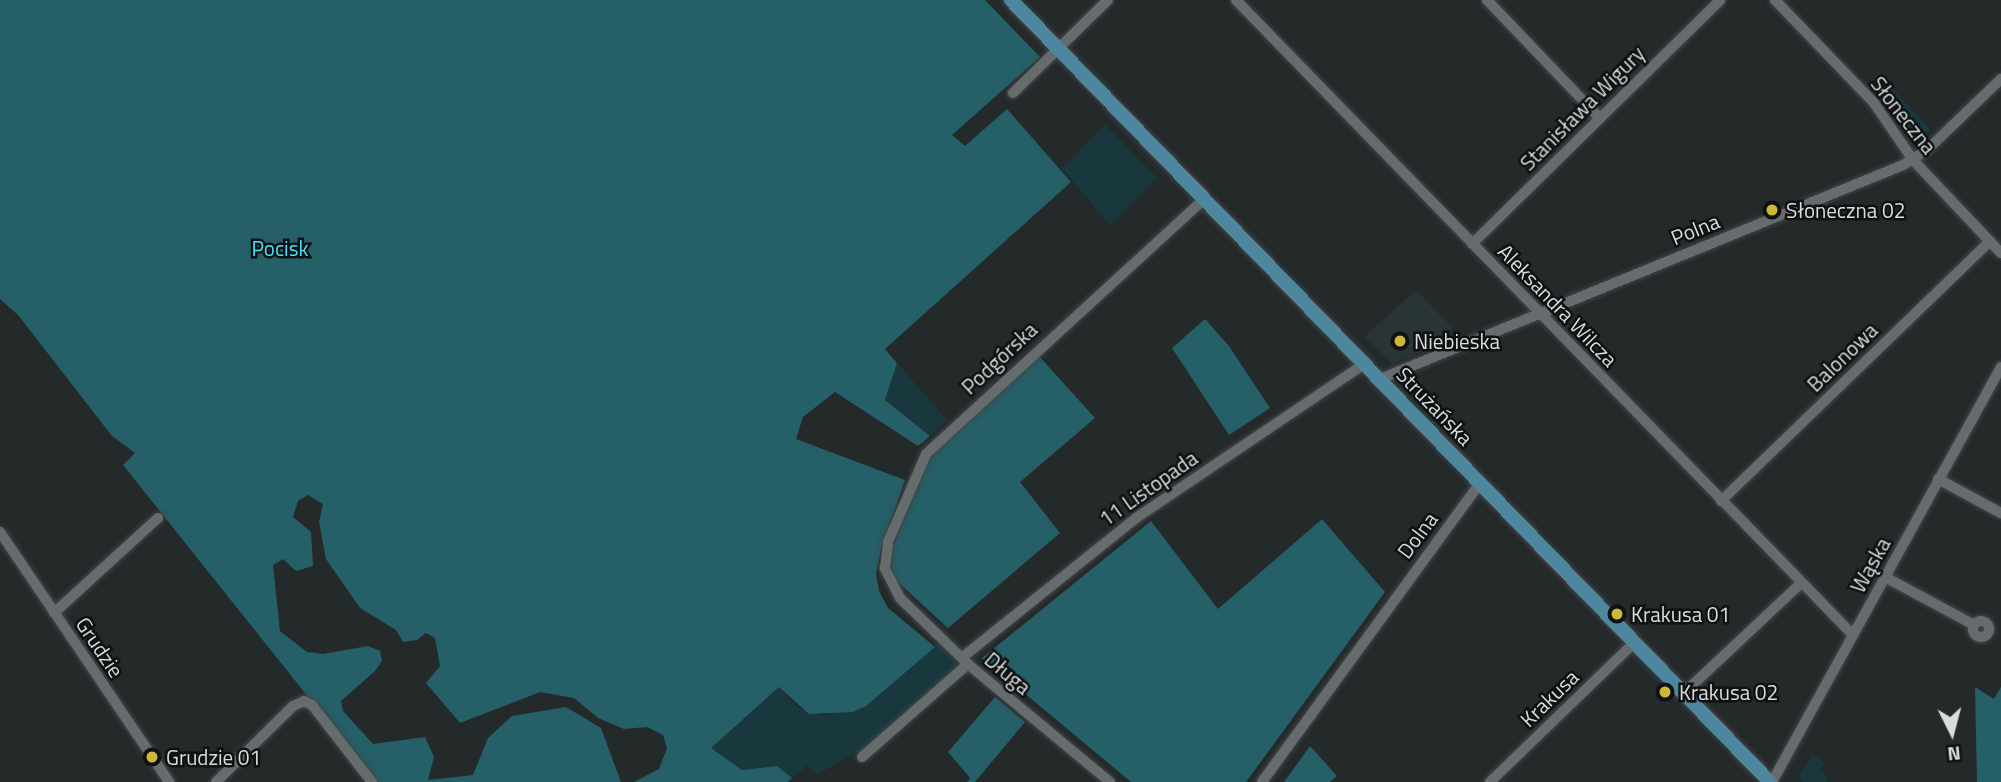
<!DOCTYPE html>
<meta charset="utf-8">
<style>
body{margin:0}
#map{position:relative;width:2001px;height:782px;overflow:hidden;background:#24292a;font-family:"Titillium Web",sans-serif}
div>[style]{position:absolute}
.built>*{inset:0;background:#283436}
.green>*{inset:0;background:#18383d}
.forest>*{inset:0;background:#255f68}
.roads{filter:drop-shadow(0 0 2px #424748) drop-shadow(0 0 2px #424748)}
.minor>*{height:10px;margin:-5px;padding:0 5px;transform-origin:5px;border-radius:5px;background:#666c6d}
.minor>.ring{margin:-5px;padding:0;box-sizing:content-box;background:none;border:10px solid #666c6d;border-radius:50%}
.major>*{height:14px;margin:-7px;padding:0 7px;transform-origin:7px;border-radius:7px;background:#4c869f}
.dots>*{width:19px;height:19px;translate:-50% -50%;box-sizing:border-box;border:4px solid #0f1112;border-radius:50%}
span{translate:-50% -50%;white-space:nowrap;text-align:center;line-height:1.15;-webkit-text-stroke:5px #0f1112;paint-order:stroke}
.street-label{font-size:21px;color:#daddde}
.poi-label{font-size:21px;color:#daddde}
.left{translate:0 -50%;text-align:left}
.park-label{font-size:21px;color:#44e5fb}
.north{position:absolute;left:1917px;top:698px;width:70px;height:70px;-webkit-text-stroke:5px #0f1112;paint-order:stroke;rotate:174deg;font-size:19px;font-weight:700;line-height:28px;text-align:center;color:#daddde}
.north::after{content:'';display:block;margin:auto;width:24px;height:32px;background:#daddde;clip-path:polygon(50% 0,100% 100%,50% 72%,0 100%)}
</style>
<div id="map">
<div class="built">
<div style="clip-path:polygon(1416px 290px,1453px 328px,1425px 344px,1428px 349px,1392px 364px,1364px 337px)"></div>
</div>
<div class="green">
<div style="clip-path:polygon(1891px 87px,1931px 129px,1915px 145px,1876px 94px)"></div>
<div style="clip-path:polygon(1105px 125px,1157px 178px,1110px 225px,1062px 169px)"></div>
<div style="clip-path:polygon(897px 363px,947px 420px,930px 436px,885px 400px)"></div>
<div style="clip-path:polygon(940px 641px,956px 659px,956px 668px,866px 747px,816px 775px,808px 765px,792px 778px,777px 766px,742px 770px,711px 748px,779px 687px,799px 708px,825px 716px)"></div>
<div style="clip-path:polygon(1813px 754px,1825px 764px,1820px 770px,1829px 779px,1826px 782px,1803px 782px,1798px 777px)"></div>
</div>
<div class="forest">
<div style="clip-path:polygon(0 0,985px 0,1040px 57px,952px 135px,965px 146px,1007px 109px,1071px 182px,885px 349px,897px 363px,885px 400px,930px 436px,918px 446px,835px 392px,803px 417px,796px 439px,905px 480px,881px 549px,876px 573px,879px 591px,888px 608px,935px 647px,866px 706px,853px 712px,809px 714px,779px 687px,711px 748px,742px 770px,777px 766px,792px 778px,788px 782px,634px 782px,659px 769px,667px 748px,663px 735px,647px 727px,624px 729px,598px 718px,574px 698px,540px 692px,460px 723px,426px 683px,440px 666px,435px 638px,426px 633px,417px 640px,403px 642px,396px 630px,360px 608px,326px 559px,319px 522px,323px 504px,308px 495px,298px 501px,293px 517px,311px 532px,313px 566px,296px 571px,283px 559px,273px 565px,280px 631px,307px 652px,323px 654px,368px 646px,380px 651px,382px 661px,375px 671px,341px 701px,343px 711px,373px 744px,425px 737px,434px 757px,428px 780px,473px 775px,488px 738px,512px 716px,566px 707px,601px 728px,621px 782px,376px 782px,123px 465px,135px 453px,112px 436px,18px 315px,0 299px)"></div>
<div style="clip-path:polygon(1205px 319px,1229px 346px,1270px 408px,1229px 435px,1172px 348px)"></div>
<div style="clip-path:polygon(1038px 355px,1095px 418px,1020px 482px,1060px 533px,948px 628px,890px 575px,893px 546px,930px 455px)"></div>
<div style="clip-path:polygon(1322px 519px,1385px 592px,1246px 782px,1131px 782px,982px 658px,1151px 521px,1218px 609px)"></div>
<div style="clip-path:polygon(1975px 687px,1994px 699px,2001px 687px,2001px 782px,1977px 782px)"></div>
<div style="clip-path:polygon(995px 697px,1025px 722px,975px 782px,967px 782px,970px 778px,948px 752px)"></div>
<div style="clip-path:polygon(1310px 746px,1337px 776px,1330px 782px,1284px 782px)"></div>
</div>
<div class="roads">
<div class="minor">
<div style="left:1236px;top:0;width:885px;rotate:45.82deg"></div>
<div style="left:1487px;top:0;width:162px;rotate:46.3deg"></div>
<div style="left:1775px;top:0;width:143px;rotate:46.1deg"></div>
<div style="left:1874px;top:103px;width:69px;rotate:55.6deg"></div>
<div style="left:1913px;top:160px;width:128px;rotate:46.6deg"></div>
<div style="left:1013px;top:93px;width:133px;rotate:-44.4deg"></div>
<div style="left:1472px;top:244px;width:348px;rotate:-44.5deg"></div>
<div style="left:1380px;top:379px;width:565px;rotate:-22.25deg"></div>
<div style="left:1903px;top:165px;width:28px;rotate:-32deg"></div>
<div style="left:1927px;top:150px;width:103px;rotate:-43.8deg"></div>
<div style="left:1938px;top:479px;width:72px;rotate:28.4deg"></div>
<div style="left:1721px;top:501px;width:374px;rotate:-44deg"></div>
<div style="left:0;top:532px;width:302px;rotate:55.9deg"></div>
<div style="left:1885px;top:577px;width:101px;rotate:28.3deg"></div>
<div style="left:54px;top:613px;width:141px;rotate:-42.4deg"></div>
<div class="ring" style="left:1973px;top:621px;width:6px;height:6px"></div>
<div style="left:964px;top:656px;width:221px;rotate:-38.7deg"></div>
<div style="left:1136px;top:518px;width:275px;rotate:-34deg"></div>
<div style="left:1684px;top:693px;width:161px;rotate:-43.2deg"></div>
<div style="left:862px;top:757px;width:141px;rotate:-41.3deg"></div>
<div style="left:216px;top:782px;width:108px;rotate:-44.6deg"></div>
<div style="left:293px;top:706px;width:12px;rotate:-24deg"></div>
<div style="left:304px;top:701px;width:9px;rotate:27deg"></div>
<div style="left:312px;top:705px;width:98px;rotate:52.1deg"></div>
<div style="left:1110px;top:782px;width:185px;rotate:-140.3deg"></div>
<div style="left:968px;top:664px;width:95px;rotate:-135.9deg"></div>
<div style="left:900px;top:598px;width:34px;rotate:-117deg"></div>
<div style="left:885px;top:568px;width:26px;rotate:-83deg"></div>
<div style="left:888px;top:542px;width:96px;rotate:-66.6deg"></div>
<div style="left:926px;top:454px;width:377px;rotate:-42.5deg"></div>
<div style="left:1262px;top:782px;width:370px;rotate:-53.9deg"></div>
<div style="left:1490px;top:782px;width:202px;rotate:-44deg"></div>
<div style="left:1772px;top:782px;width:474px;rotate:-61.1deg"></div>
</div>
<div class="major">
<div style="left:1011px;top:0;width:1090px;rotate:45.86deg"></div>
</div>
</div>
<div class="dots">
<div style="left:1772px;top:210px;background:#cdb938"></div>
<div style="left:1400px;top:341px;background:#cdb938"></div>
<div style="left:1617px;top:614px;background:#cdb938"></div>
<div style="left:1665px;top:692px;background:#cdb938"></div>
<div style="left:152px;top:757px;background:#cdb938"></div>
</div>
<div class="street-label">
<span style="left:1582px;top:108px;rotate:-45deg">Stanisława Wigury</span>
<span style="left:1904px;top:115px;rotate:52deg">Słoneczna</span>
<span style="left:1695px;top:229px;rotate:-22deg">Polna</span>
<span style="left:1558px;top:305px;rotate:46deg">Aleksandra Wilcza</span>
<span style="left:1842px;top:357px;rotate:-44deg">Balonowa</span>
<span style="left:999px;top:358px;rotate:-43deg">Podgórska</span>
<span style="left:1435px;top:406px;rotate:46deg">Strużańska</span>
<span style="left:1148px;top:488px;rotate:-35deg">11 Listopada</span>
<span style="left:1417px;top:535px;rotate:-53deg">Dolna</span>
<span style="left:1870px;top:565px;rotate:-61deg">Wąska</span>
<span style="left:100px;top:647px;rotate:56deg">Grudzie</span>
<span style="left:1008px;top:673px;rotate:40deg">Długa</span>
<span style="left:1549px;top:698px;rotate:-44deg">Krakusa</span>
</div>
<div class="poi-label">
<span class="left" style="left:1786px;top:210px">Słoneczna 02</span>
<span class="left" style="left:1414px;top:341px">Niebieska</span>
<span class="left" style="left:1631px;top:614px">Krakusa 01</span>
<span class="left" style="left:1679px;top:692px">Krakusa 02</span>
<span class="left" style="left:166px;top:757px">Grudzie 01</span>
</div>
<div class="park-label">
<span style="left:280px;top:248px">Pocisk</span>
</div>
<div class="north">N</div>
</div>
